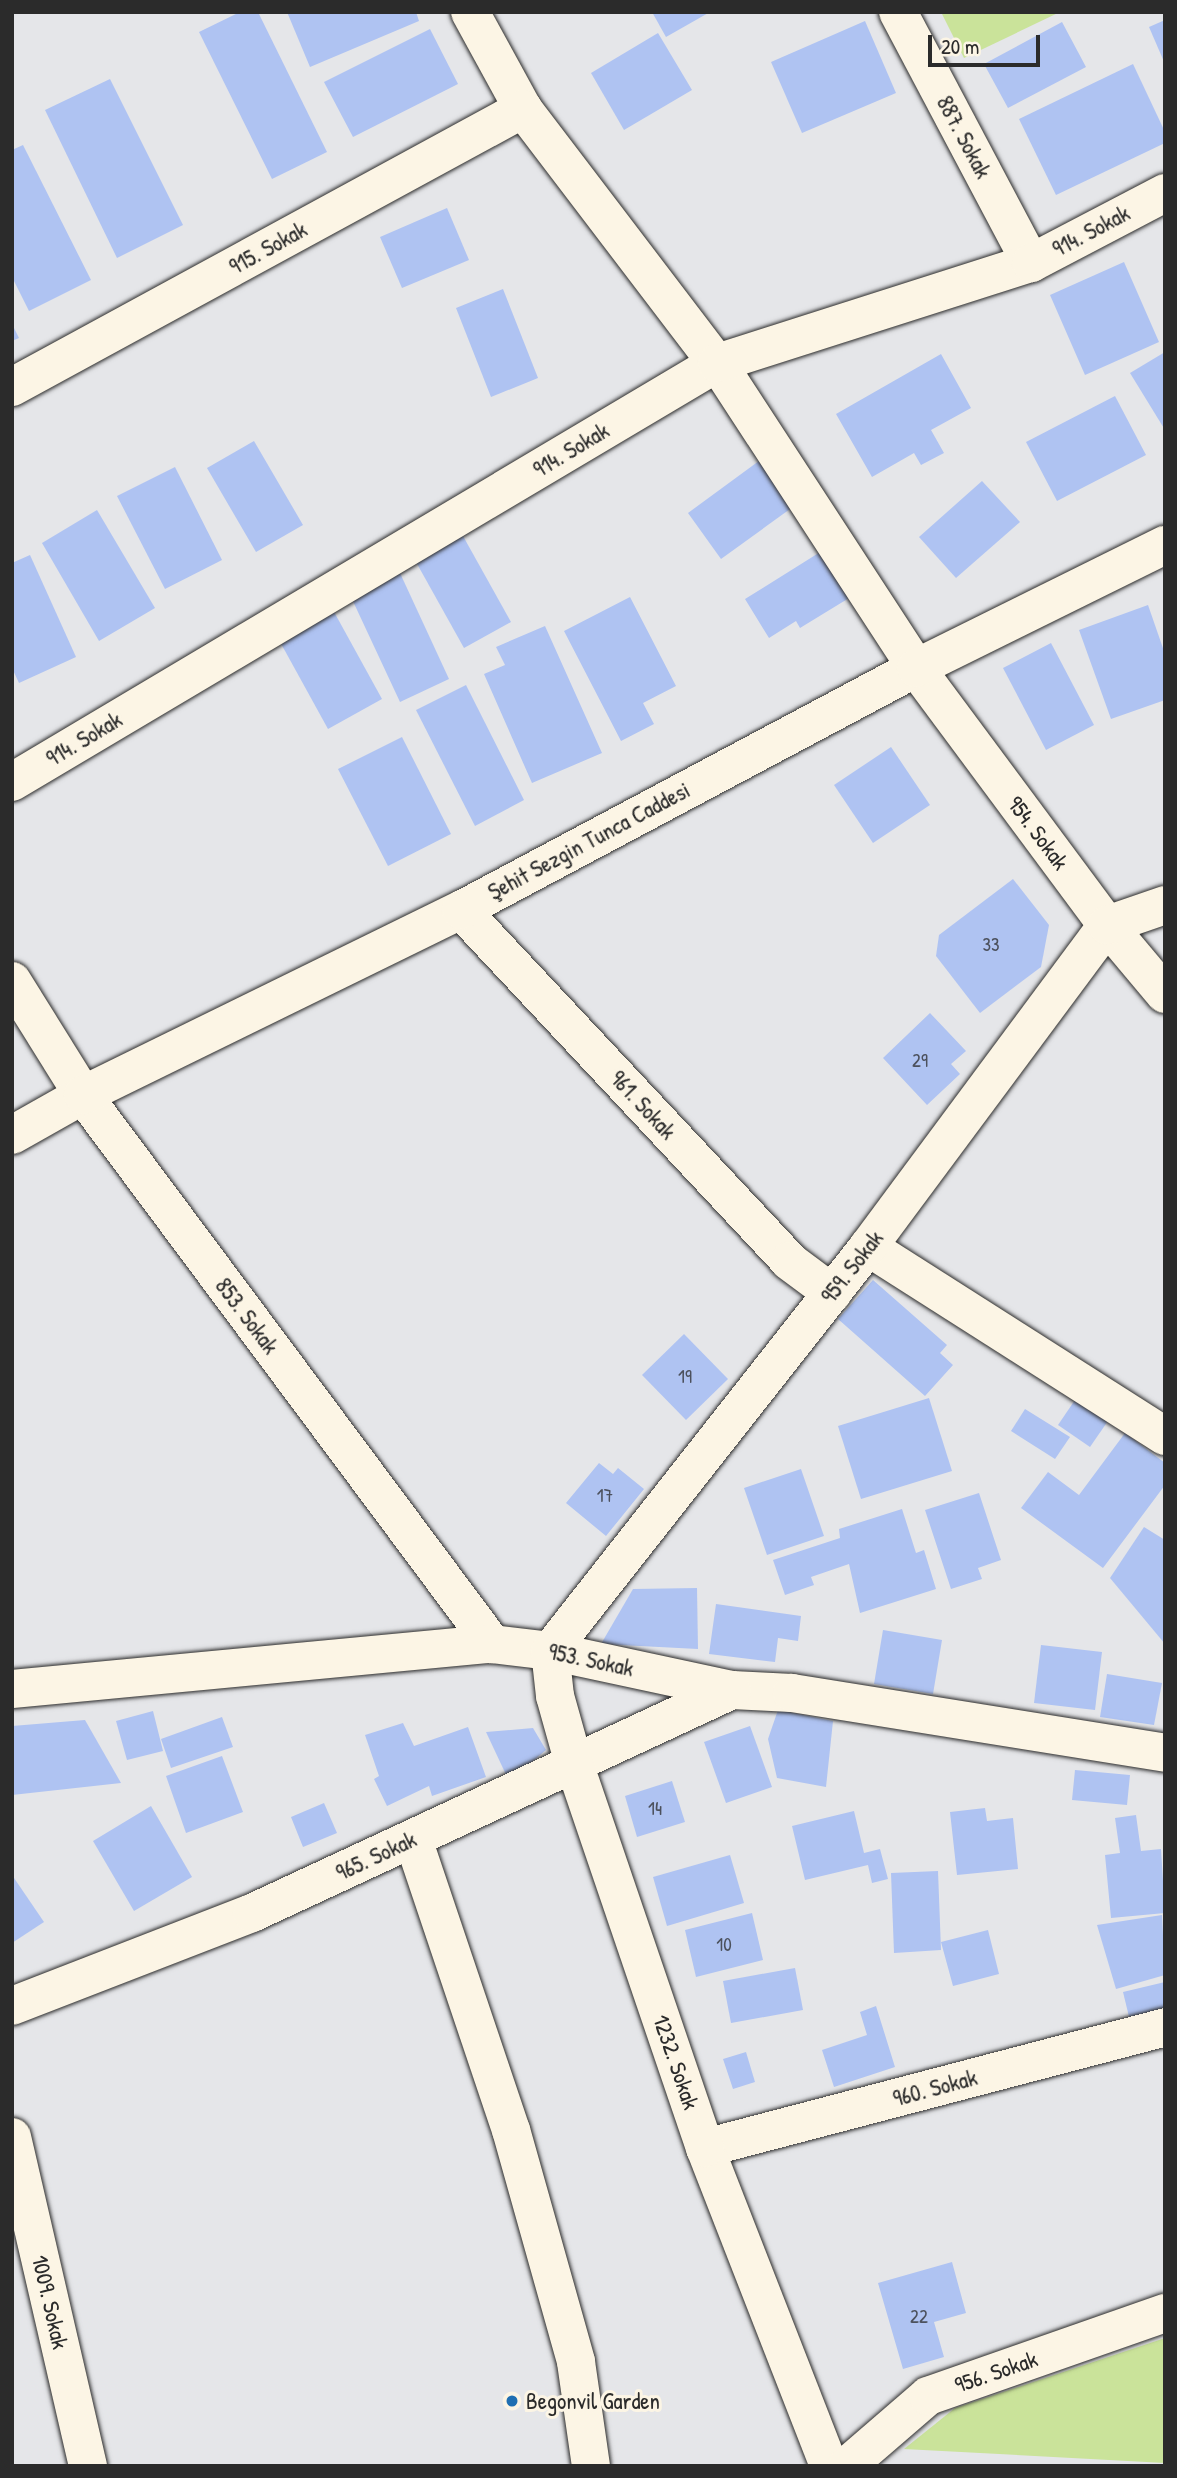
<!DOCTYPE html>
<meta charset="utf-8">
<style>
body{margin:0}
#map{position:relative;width:1177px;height:2478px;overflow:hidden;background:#e5e6e9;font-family:"Patrick Hand",sans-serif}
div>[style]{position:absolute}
.green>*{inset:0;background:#cae39a}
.building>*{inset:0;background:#afc3f2}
.roads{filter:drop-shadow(0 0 2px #2b2b2b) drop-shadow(0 0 2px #2b2b2b)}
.minor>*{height:38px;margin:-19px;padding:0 19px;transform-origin:19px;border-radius:19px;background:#fcf5e5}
.dots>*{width:19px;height:19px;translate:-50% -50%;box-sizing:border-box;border:4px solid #fcf5e5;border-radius:50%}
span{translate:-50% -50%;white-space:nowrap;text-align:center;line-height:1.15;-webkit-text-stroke:6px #fcf5e5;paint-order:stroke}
.number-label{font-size:19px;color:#4c515d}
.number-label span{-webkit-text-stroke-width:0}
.street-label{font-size:23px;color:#2b2b2b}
.poi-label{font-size:23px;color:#2b2b2b}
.left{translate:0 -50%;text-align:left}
.frame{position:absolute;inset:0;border:14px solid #2b2b2b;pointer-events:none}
.scale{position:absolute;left:928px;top:35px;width:112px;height:32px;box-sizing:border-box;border:4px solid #2b2b2b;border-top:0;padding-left:9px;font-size:21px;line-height:24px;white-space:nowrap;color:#2b2b2b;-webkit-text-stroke:5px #fcf5e5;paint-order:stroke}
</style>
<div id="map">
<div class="green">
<div style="clip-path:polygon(941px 12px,1060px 12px,964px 58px)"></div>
<div style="clip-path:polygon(1165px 2338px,1165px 2463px,904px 2449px,955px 2408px)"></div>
</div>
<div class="building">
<div style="clip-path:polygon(240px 12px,258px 12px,327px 152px,272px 179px,199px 32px)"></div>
<div style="clip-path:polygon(287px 12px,416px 12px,419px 21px,310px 67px)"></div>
<div style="clip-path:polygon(652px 12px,710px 12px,666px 37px)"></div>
<div style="clip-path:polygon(1165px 20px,1165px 64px,1149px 27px)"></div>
<div style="clip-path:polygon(865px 21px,896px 93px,802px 133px,771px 62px)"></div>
<div style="clip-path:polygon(1062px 22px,1086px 67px,1008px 108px,984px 64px)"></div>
<div style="clip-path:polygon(430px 29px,458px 84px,353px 137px,324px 82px)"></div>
<div style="clip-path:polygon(658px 33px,692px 90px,624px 130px,591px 73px)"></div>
<div style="clip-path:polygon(1133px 64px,1165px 132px,1165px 143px,1056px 195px,1019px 119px)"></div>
<div style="clip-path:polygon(110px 79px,183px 225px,117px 258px,45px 110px)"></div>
<div style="clip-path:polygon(23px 145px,91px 280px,29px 311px,12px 277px,12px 150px)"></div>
<div style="clip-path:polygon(447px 208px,469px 260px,402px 288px,380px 237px)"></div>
<div style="clip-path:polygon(1124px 262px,1159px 342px,1085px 375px,1050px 295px)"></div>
<div style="clip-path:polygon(503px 289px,538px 378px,491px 397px,456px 308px)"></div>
<div style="clip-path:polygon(12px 324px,19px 338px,12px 341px)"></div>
<div style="clip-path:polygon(1165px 352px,1165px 430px,1130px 373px)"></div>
<div style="clip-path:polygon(941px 354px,971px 408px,931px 430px,944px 453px,921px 465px,914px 453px,872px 477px,836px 414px)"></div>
<div style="clip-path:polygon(1115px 396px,1146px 455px,1057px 501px,1026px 442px)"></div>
<div style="clip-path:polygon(254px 441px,303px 525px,256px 552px,207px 468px)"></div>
<div style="clip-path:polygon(763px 458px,797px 504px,721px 559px,688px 513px)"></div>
<div style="clip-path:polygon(175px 467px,222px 560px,165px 589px,117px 496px)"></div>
<div style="clip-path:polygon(982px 481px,1020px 522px,956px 578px,919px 537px)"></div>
<div style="clip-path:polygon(97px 510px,155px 608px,99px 641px,42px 543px)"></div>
<div style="clip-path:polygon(463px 536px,511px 622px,464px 648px,416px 562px)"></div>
<div style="clip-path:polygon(825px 549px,854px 595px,800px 628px,796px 621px,769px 638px,745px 599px)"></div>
<div style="clip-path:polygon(30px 555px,76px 657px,19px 683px,12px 668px,12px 563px)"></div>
<div style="clip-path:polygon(400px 573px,449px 679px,400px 702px,351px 597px)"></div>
<div style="clip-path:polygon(630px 597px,676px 686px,643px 703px,654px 724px,621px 741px,564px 631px)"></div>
<div style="clip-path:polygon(1148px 605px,1165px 654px,1165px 700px,1111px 719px,1079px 630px)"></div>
<div style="clip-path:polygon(333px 610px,382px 699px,328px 729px,279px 640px)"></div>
<div style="clip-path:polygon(545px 626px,602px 753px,532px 783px,484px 674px,505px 665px,496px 647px)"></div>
<div style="clip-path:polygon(1051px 643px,1094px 725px,1046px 750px,1003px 668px)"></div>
<div style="clip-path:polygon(466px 685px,524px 800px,475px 826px,416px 710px)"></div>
<div style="clip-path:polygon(402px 737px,451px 834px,388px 866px,338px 769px)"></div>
<div style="clip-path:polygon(891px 747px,930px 805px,873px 843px,834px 785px)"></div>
<div style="clip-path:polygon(1013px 879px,1049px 925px,1041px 967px,980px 1013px,936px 956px,939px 935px)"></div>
<div style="clip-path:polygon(930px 1013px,966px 1051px,951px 1064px,960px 1074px,927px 1105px,883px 1058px)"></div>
<div style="clip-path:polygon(873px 1280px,947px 1345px,940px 1353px,953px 1365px,925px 1396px,838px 1319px)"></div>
<div style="clip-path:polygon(684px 1334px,728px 1379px,686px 1420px,642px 1375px)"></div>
<div style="clip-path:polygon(1077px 1397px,1110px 1418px,1090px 1447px,1058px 1425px)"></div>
<div style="clip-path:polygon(929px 1398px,952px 1471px,861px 1499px,838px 1426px)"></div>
<div style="clip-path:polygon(1025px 1409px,1070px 1437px,1055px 1459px,1011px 1431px)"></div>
<div style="clip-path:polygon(1125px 1433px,1165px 1463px,1165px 1485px,1103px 1568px,1021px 1508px,1048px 1472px,1079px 1495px)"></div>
<div style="clip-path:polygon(599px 1463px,613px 1474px,618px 1468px,644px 1489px,606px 1536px,566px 1503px)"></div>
<div style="clip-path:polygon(801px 1469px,824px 1536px,767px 1555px,744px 1488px)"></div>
<div style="clip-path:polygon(979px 1493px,1001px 1560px,978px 1568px,982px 1579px,951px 1589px,925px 1510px)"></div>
<div style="clip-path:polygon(902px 1509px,916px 1553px,924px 1550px,936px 1589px,860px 1613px,849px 1564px,811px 1577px,814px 1585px,785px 1595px,773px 1560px,840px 1538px,839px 1529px)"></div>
<div style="clip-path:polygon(1144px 1527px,1165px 1540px,1165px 1644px,1110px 1578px)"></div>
<div style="clip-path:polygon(697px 1588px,698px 1649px,601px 1644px,633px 1589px)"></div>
<div style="clip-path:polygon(716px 1604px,801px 1616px,798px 1641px,778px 1638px,775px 1662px,709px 1654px)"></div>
<div style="clip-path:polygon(883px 1630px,942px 1640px,933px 1694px,874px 1684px)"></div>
<div style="clip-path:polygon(1041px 1645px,1102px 1652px,1095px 1710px,1034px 1703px)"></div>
<div style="clip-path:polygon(1107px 1674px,1162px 1683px,1154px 1725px,1100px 1717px)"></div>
<div style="clip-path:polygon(778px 1710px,833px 1721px,826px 1787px,777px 1778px,768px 1739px)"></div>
<div style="clip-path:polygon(153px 1711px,163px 1751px,127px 1760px,116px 1721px)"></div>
<div style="clip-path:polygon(222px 1717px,233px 1747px,171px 1768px,161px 1739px)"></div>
<div style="clip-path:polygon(85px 1720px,121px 1783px,12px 1795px,12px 1726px)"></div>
<div style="clip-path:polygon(403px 1723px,414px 1746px,468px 1727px,486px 1777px,432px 1796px,429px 1786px,387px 1806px,374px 1779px,379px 1776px,365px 1735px)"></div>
<div style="clip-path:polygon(750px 1726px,772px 1787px,726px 1803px,704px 1742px)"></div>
<div style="clip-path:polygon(533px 1728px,546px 1750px,509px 1781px,486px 1732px)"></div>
<div style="clip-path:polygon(222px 1756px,243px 1812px,186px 1833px,166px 1776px)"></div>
<div style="clip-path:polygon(1075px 1770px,1130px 1775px,1127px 1805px,1072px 1800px)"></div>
<div style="clip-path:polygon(672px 1781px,685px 1822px,637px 1837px,625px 1796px)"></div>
<div style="clip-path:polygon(324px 1803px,337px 1833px,303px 1847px,291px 1817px)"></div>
<div style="clip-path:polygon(151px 1806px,192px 1877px,134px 1911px,93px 1841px)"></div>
<div style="clip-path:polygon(985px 1808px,987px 1821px,1013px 1818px,1018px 1869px,957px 1875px,950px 1812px)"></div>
<div style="clip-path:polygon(854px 1811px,864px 1853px,880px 1849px,888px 1879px,872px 1883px,868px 1865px,805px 1880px,792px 1826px)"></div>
<div style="clip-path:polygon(1136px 1815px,1141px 1851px,1161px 1849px,1165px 1913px,1111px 1918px,1105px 1855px,1120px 1853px,1115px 1818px)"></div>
<div style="clip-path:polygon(730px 1855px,744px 1903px,667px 1926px,653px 1877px)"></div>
<div style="clip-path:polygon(938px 1871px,941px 1950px,894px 1953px,891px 1873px)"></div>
<div style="clip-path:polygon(12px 1875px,44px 1922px,12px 1943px)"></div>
<div style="clip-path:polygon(752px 1913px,763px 1960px,696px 1977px,685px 1930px)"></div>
<div style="clip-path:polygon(1162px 1915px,1165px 1975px,1116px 1989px,1097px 1925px)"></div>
<div style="clip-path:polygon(988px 1930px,999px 1974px,953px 1986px,941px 1942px)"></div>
<div style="clip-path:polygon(795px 1968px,803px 2010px,731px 2023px,723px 1981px)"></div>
<div style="clip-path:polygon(1165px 1982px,1165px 2017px,1131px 2025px,1123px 1992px)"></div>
<div style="clip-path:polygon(876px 2006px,895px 2067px,834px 2087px,822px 2050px,867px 2035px,860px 2012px)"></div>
<div style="clip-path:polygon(746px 2052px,755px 2082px,733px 2089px,723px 2059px)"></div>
<div style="clip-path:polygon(952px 2262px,966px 2313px,934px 2322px,944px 2357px,903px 2369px,878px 2283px)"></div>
</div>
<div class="roads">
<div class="minor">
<div style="left:470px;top:12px;width:111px;rotate:61.3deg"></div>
<div style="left:523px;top:109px;width:332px;rotate:52.7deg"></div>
<div style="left:724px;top:373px;width:352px;rotate:56.9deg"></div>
<div style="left:916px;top:668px;width:320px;rotate:53.4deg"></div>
<div style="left:1107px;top:925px;width:90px;rotate:50deg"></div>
<div style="left:898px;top:12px;width:284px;rotate:62.1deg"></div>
<div style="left:12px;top:387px;width:582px;rotate:-28.55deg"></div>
<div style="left:12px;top:782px;width:820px;rotate:-30.72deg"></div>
<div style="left:717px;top:363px;width:330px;rotate:-17.7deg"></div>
<div style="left:1031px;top:263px;width:151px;rotate:-27.6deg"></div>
<div style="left:461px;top:910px;width:480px;rotate:46.9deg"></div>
<div style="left:789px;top:1261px;width:54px;rotate:36.7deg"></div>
<div style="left:12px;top:981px;width:134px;rotate:58.1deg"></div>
<div style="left:83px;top:1095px;width:685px;rotate:53.31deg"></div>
<div style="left:12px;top:1135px;width:81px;rotate:-29.4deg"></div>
<div style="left:83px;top:1095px;width:421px;rotate:-26.1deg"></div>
<div style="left:461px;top:910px;width:515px;rotate:-28.01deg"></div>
<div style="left:916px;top:668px;width:278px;rotate:-26.3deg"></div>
<div style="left:868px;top:1247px;width:352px;rotate:32.5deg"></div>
<div style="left:12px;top:1689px;width:482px;rotate:-5.4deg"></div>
<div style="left:492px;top:1644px;width:58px;rotate:6.9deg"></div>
<div style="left:550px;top:1651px;width:186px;rotate:12.1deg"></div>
<div style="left:732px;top:1690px;width:60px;rotate:2.9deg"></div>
<div style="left:792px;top:1693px;width:378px;rotate:9.1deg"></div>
<div style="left:413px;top:1839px;width:307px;rotate:71.4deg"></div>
<div style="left:511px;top:2130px;width:241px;rotate:74.3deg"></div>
<div style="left:576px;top:2362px;width:105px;rotate:81.8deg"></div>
<div style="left:12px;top:2006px;width:257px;rotate:-21.2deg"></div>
<div style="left:252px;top:1913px;width:529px;rotate:-24.92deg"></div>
<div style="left:12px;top:2137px;width:338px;rotate:77deg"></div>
<div style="left:705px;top:2148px;width:476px;rotate:-14.7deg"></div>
<div style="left:829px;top:2466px;width:341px;rotate:-111.3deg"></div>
<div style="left:705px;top:2148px;width:406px;rotate:-108.8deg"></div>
<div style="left:574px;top:1764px;width:71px;rotate:-105.6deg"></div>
<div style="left:555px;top:1696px;width:45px;rotate:-96.3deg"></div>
<div style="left:550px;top:1651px;width:514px;rotate:-51.79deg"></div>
<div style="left:868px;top:1247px;width:401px;rotate:-53.4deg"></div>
<div style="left:1107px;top:925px;width:61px;rotate:-19deg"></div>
<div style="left:847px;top:2466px;width:107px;rotate:-40.8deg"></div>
<div style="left:928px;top:2396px;width:251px;rotate:-19.3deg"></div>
</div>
</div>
<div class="dots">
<div style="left:512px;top:2401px;background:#1f6fb2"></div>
</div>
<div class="number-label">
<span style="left:991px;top:945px">33</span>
<span style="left:920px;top:1061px">29</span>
<span style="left:685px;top:1377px">19</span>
<span style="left:605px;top:1496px">17</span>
<span style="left:655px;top:1809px">14</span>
<span style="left:724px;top:1945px">10</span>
<span style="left:919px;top:2317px">22</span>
</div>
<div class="street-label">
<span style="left:964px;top:137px;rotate:62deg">887. Sokak</span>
<span style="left:1091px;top:231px;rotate:-28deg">914. Sokak</span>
<span style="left:268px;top:248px;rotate:-29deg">915. Sokak</span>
<span style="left:571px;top:450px;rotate:-31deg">914. Sokak</span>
<span style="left:84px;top:739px;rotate:-31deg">914. Sokak</span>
<span style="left:1038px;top:833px;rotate:53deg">954. Sokak</span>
<span style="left:589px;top:841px;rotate:-28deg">Şehit Sezgin Tunca Caddesi</span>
<span style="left:643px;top:1105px;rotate:47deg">961. Sokak</span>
<span style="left:852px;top:1267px;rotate:-52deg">959. Sokak</span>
<span style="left:247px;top:1316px;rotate:53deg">853. Sokak</span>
<span style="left:591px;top:1660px;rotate:12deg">953. Sokak</span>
<span style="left:376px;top:1856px;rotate:-25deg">965. Sokak</span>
<span style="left:676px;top:2062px;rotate:71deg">1232. Sokak</span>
<span style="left:935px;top:2088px;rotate:-15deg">960. Sokak</span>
<span style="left:50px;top:2302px;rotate:77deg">1009. Sokak</span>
<span style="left:996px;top:2372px;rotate:-19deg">956. Sokak</span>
</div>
<div class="poi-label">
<span class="left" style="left:526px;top:2401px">Begonvil Garden</span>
</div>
<div class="frame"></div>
<div class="scale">20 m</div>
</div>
